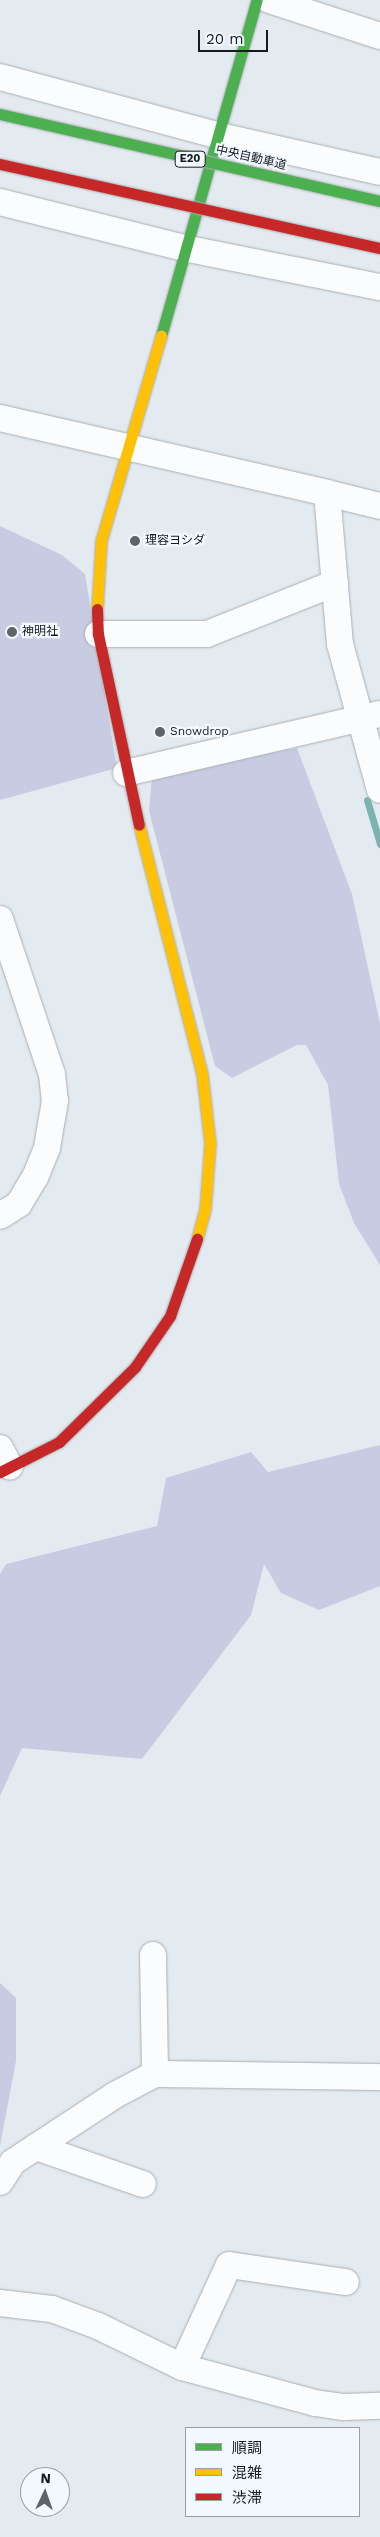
<!DOCTYPE html>
<meta charset="utf-8">
<style>
body{margin:0}
#map{position:relative;width:380px;height:2537px;overflow:hidden;background:#e4ebf0;font-family:"Work Sans","Noto Sans JP",sans-serif}
div>[style]{position:absolute}
.green>*{inset:0;background:#c8cce2}
.stream>*{height:7px;margin:-3.5px;padding:0 3.5px;transform-origin:3.5px;border-radius:3.5px;background:#7ab3b1}
.roads{filter:drop-shadow(0 0 1px #a9aeb2) drop-shadow(0 0 1px #a9aeb2)}
.street>*{height:26px;margin:-13px;padding:0 13px;transform-origin:13px;border-radius:13px;background:#fbfcfd}
.fast>*{height:11px;margin:-5.5px;padding:0 5.5px;transform-origin:5.5px;border-radius:5.5px;background:#4caf50}
.slow>*{height:11px;margin:-5.5px;padding:0 5.5px;transform-origin:5.5px;border-radius:5.5px;background:#ffc107}
.jam>*{height:11px;margin:-5.5px;padding:0 5.5px;transform-origin:5.5px;border-radius:5.5px;background:#c62828}
.bridges{filter:drop-shadow(0 0 1px #a9aeb2) drop-shadow(0 0 1px #a9aeb2)}
.fast-bridge>*{height:11px;margin:-5.5px;padding:0 5.5px;transform-origin:5.5px;border-radius:5.5px;background:#4caf50}
.jam-bridge>*{height:11px;margin:-5.5px;padding:0 5.5px;transform-origin:5.5px;border-radius:5.5px;background:#c62828}
.dots>*{width:14px;height:14px;translate:-50% -50%;box-sizing:border-box;border:2px solid #f1f9fe;border-radius:50%}
span{translate:-50% -50%;white-space:nowrap;text-align:center;line-height:1.15;-webkit-text-stroke:4.5px #f1f9fe;paint-order:stroke}
.shield-label span{padding:1px 4px;background:#f1f9fe;border:1px solid;border-radius:4px;-webkit-text-stroke-width:0}
.shield-label{font-size:11px;color:#171b1e;font-weight:700}
.street-label{font-size:12px;color:#171b1e}
.poi-label{font-size:12px;color:#171b1e}
.left{translate:0 -50%;text-align:left}
.legend{position:absolute;left:185px;top:2427px;width:175px;height:90px;box-sizing:border-box;background:#f1f9fe;border:1px solid #9aa0a4;margin:0;padding:6px 9px;list-style:none;font-size:15px;color:#171b1e}
.legend li{display:flex;align-items:center;gap:10px;height:25px}
.legend b{width:25px;border:1px solid #9aa0a4}
.north{position:absolute;left:20px;top:2467px;width:50px;height:50px;box-sizing:border-box;background:#f1f9fe;border:1px solid #9aa0a4;border-radius:50%;rotate:3deg;font-size:14px;font-weight:700;line-height:20px;text-align:center;color:#171b1e}
.north::after{content:'';display:block;margin:auto;width:18px;height:22px;background:#5f6468;clip-path:polygon(50% 0,100% 100%,50% 72%,0 100%)}
.scale{position:absolute;left:198px;top:30px;width:70px;height:22px;box-sizing:border-box;border:2px solid #171b1e;border-top:0;padding-left:6px;font-size:15px;line-height:18px;white-space:nowrap;color:#171b1e;-webkit-text-stroke:4px #f1f9fe;paint-order:stroke}
</style>
<div id="map">
<div class="green">
<div style="clip-path:polygon(0 526px,62px 555px,85px 574px,117px 768px,0 800px)"></div>
<div style="clip-path:polygon(297px 748px,352px 894px,380px 1023px,380px 1265px,354px 1223px,339px 1184px,328px 1085px,306px 1045px,297px 1045px,232px 1078px,215px 1066px,149px 811px,152px 776px)"></div>
<div style="clip-path:polygon(380px 1445px,380px 1586px,319px 1610px,281px 1593px,264px 1564px,251px 1615px,142px 1759px,22px 1748px,0 1796px,0 1574px,6px 1564px,157px 1526px,166px 1478px,251px 1452px,268px 1472px)"></div>
<div style="clip-path:polygon(0 1983px,16px 1998px,16px 2061px,0 2146px)"></div>
</div>
<div class="stream">
<div style="left:367px;top:800px;width:46px;rotate:73.5deg"></div>
</div>
<div class="roads">
<div class="street">
<div style="left:269px;top:0;width:117px;rotate:18deg"></div>
<div style="left:0;top:77px;width:228px;rotate:15deg"></div>
<div style="left:220px;top:136px;width:164px;rotate:12.7deg"></div>
<div style="left:0;top:202px;width:195px;rotate:14deg"></div>
<div style="left:189px;top:249px;width:195px;rotate:11.3deg"></div>
<div style="left:0;top:418px;width:335px;rotate:12.9deg"></div>
<div style="left:380px;top:506px;width:55px;rotate:-166.2deg"></div>
<div style="left:327px;top:493px;width:152px;rotate:85.1deg"></div>
<div style="left:340px;top:644px;width:151px;rotate:74.7deg"></div>
<div style="left:98px;top:634px;width:109px"></div>
<div style="left:207px;top:634px;width:138px;rotate:-21.7deg"></div>
<div style="left:126px;top:773px;width:261px;rotate:-13.1deg"></div>
<div style="left:0;top:919px;width:163px;rotate:71.5deg"></div>
<div style="left:52px;top:1074px;width:27px;rotate:84deg"></div>
<div style="left:55px;top:1101px;width:48px;rotate:99.7deg"></div>
<div style="left:47px;top:1148px;width:31px;rotate:112deg"></div>
<div style="left:35px;top:1177px;width:31px;rotate:121deg"></div>
<div style="left:19px;top:1204px;width:22px;rotate:148deg"></div>
<div style="left:0;top:1448px;width:21px;rotate:62deg"></div>
<div style="left:153px;top:1955px;width:119px;rotate:89deg"></div>
<div style="left:36px;top:2147px;width:113px;rotate:19.1deg"></div>
<div style="left:0;top:2182px;width:24px;rotate:-57deg"></div>
<div style="left:13px;top:2162px;width:122px;rotate:-33.3deg"></div>
<div style="left:115px;top:2095px;width:45px;rotate:-27.7deg"></div>
<div style="left:155px;top:2074px;width:225px;rotate:0.8deg"></div>
<div style="left:0;top:2303px;width:52px;rotate:6.6deg"></div>
<div style="left:52px;top:2309px;width:49px;rotate:20.3deg"></div>
<div style="left:98px;top:2326px;width:93px;rotate:26deg"></div>
<div style="left:182px;top:2367px;width:138px;rotate:15.1deg"></div>
<div style="left:315px;top:2403px;width:29px;rotate:8deg"></div>
<div style="left:344px;top:2407px;width:36px;rotate:-2deg"></div>
<div style="left:182px;top:2367px;width:112px;rotate:-65.3deg"></div>
<div style="left:229px;top:2265px;width:118px;rotate:8.3deg"></div>
</div>
<div class="fast">
<div style="left:161px;top:336px;width:349px;rotate:-74.1deg"></div>
</div>
<div class="slow">
<div style="left:97px;top:609px;width:68px;rotate:-86.6deg"></div>
<div style="left:101px;top:541px;width:214px;rotate:-73.7deg"></div>
<div style="left:139px;top:825px;width:257px;rotate:75.8deg"></div>
<div style="left:202px;top:1074px;width:69px;rotate:83.4deg"></div>
<div style="left:210px;top:1143px;width:66px;rotate:94.3deg"></div>
<div style="left:205px;top:1209px;width:31px;rotate:105deg"></div>
</div>
<div class="jam">
<div style="left:97px;top:609px;width:25px;rotate:88deg"></div>
<div style="left:98px;top:634px;width:195px;rotate:77.9deg"></div>
<div style="left:0;top:1472px;width:66px;rotate:-27deg"></div>
<div style="left:59px;top:1442px;width:107px;rotate:-44.6deg"></div>
<div style="left:135px;top:1367px;width:62px;rotate:-55.5deg"></div>
<div style="left:170px;top:1316px;width:82px;rotate:-70.7deg"></div>
</div>
</div>
<div class="bridges">
<div class="fast-bridge">
<div style="left:0;top:114px;width:390px;rotate:12.9deg"></div>
</div>
<div class="jam-bridge">
<div style="left:0;top:164px;width:389px;rotate:12.5deg"></div>
</div>
</div>
<div class="dots">
<div style="left:135px;top:541px;background:#5f6468"></div>
<div style="left:12px;top:632px;background:#5f6468"></div>
<div style="left:160px;top:732px;background:#5f6468"></div>
</div>
<div class="shield-label">
<span style="left:190px;top:159px">E20</span>
</div>
<div class="street-label">
<span style="left:251px;top:158px;rotate:13deg">中央自動車道</span>
</div>
<div class="poi-label">
<span class="left" style="left:145px;top:541px">理容ヨシダ</span>
<span class="left" style="left:22px;top:632px">神明社</span>
<span class="left" style="left:170px;top:732px">Snowdrop</span>
</div>
<ul class="legend">
<li><b style="height:6px;background:#4caf50"></b>順調</li>
<li><b style="height:6px;background:#ffc107"></b>混雑</li>
<li><b style="height:6px;background:#c62828"></b>渋滞</li>
</ul>
<div class="north">N</div>
<div class="scale">20 m</div>
</div>
